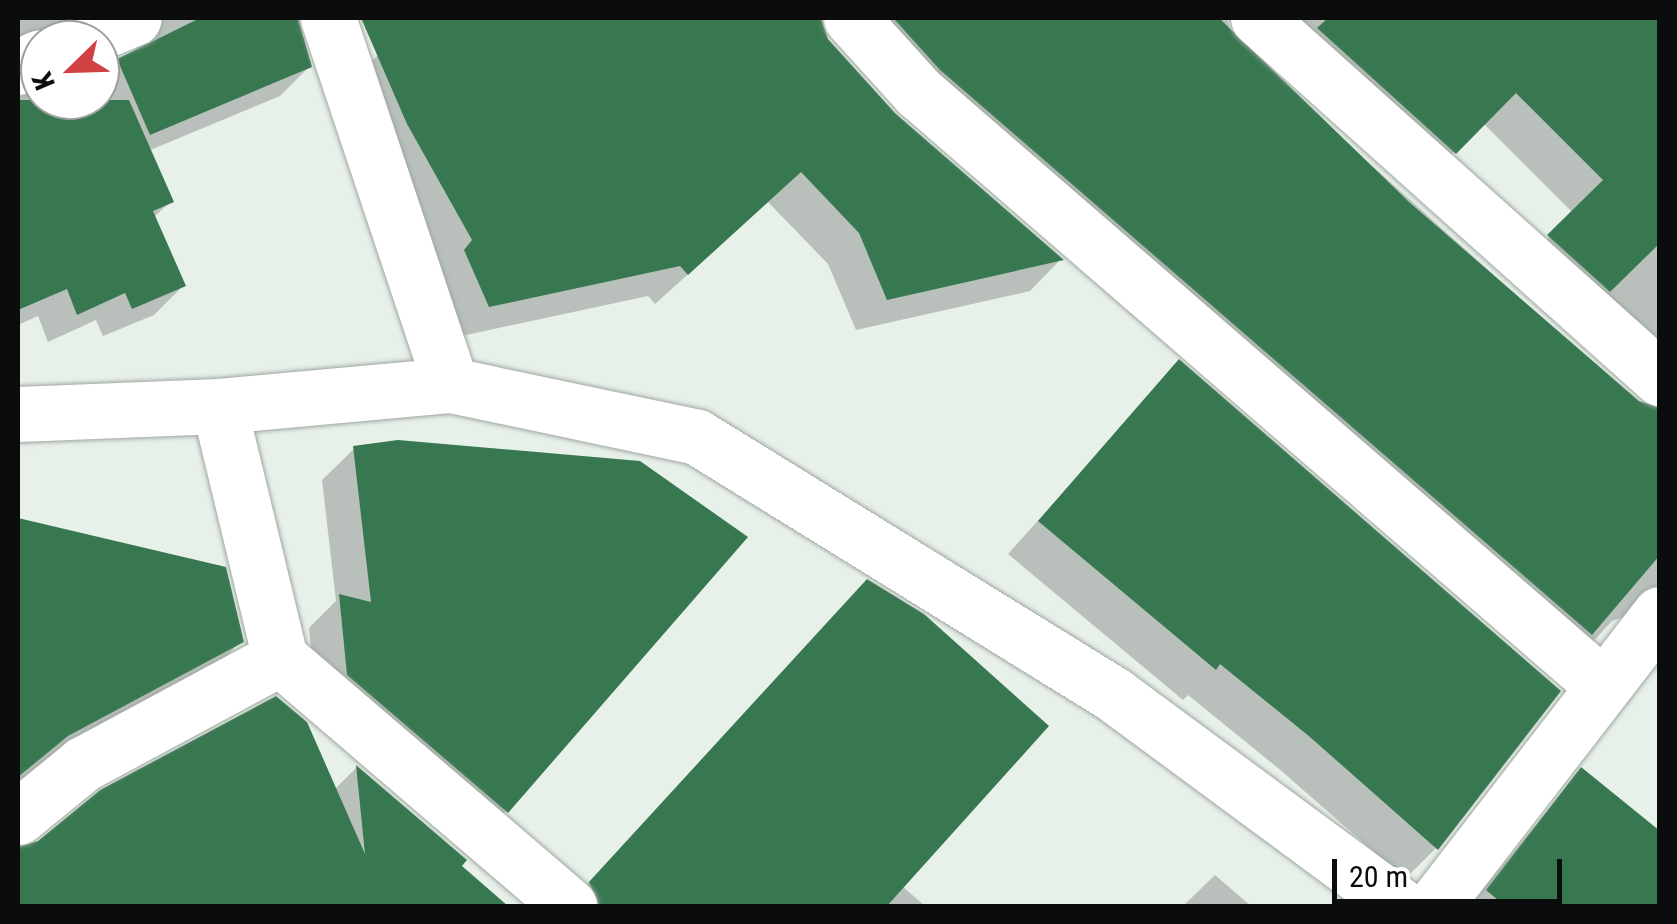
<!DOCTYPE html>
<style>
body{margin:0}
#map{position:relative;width:1677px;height:924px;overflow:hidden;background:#e8f0ea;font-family:"Roboto Condensed",sans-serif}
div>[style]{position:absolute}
.shadow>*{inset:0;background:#0003}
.building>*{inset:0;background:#387850}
.roads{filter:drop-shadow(0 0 2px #9fa7a1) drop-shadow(0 0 2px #9fa7a1)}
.minor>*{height:55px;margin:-27.5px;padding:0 27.5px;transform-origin:27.5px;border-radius:27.5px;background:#fff}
span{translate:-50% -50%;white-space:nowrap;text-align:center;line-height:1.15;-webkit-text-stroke:8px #fff;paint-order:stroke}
.frame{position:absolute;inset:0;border:20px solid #0a0d0b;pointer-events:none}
.north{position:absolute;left:20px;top:20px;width:100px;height:100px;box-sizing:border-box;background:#fff;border:2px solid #9d9e9d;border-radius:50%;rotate:247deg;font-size:28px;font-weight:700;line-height:40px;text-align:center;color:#0a0d0b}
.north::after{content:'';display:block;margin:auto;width:35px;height:45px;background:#d14144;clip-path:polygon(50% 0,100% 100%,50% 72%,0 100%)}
.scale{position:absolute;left:1332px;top:859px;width:230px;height:45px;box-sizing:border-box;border:5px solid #0a0d0b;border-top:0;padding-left:12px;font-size:30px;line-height:35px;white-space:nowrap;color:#0a0d0b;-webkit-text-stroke:8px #fff;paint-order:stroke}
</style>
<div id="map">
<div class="shadow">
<div style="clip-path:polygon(18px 18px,90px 18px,40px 38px,18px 57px)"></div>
<div style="clip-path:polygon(98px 18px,298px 18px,309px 67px,280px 96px,148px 151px,171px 201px,153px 218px,183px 286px,154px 315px,103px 336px,96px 320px,48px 342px,38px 316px,18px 325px,18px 97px,40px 91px,40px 100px,100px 100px,100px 69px,137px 53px,125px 22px)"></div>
<div style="clip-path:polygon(evenodd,418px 18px,1660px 18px,1660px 668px,1633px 614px,1612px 621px,1566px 671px,829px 19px,818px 21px,826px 40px,896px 117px,1060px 260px,1030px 291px,856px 330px,828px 264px,768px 202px,655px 304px,648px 296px,457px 337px,345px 86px,418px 18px,1227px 19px,1247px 26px,1423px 183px,1483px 123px,1573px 213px,1518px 268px,1660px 402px,1658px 408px,1638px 404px,1235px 43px,1227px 19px)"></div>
<div style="clip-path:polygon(1179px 363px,1436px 848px,1405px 879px,1278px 768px,1188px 695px,1183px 700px,1008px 554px)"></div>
<div style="clip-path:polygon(354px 449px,506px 811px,475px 843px,316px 707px,309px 628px,336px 601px,322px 480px)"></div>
<div style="clip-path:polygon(18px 520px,224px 569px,241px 641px,209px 674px,18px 781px)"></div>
<div style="clip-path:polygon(835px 614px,902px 886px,925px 906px,567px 906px)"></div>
<div style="clip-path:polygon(356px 768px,504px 906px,18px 906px,18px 847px,334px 790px)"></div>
<div style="clip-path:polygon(1581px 770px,1660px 890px,1646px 906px,1469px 906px)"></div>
<div style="clip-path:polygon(1215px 875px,1251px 906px,1183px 906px)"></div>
</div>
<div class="building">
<div style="clip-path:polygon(200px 18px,298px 18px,312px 67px,150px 135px,117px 59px)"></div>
<div style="clip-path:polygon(361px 18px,821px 18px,828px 39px,895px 113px,1064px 260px,887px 300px,859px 233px,801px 172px,688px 275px,680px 266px,489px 307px,464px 250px,472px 240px,407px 124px)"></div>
<div style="clip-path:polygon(893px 18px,1219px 18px,1409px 202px,1639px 401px,1660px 408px,1660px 555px,1592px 635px,940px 70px)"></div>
<div style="clip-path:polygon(1328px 18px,1660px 18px,1660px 243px,1610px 292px,1547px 235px,1603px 180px,1516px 93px,1456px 154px,1317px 28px)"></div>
<div style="clip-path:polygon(18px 100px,129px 100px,174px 202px,153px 211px,186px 286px,132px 309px,125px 293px,77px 315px,67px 289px,18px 310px)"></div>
<div style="clip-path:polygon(1179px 359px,1561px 691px,1438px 850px,1310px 737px,1220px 664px,1216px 670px,1038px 521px)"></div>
<div style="clip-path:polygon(398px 440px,640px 461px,748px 537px,508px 813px,347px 675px,339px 594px,371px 602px,353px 446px)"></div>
<div style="clip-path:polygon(18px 518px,226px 567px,244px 642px,68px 736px,18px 777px)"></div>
<div style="clip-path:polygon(867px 579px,924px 614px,1049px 726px,887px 906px,599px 906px,589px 882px)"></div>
<div style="clip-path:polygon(276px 696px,307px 722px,365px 854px,356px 765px,467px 860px,462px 866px,508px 906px,18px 906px,18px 847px,38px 841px,100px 790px)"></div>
<div style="clip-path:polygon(1581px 767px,1660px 831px,1660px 906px,1505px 906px,1486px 890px)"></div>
</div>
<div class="roads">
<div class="minor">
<div style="left:328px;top:18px;width:387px;rotate:71.5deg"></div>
<div style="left:851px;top:18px;width:100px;rotate:47.8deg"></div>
<div style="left:918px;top:92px;width:905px;rotate:40.92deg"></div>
<div style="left:1258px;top:18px;width:540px;rotate:41.85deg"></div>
<div style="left:81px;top:40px;width:57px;rotate:-22.5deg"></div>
<div style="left:18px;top:67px;width:24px;rotate:-24deg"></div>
<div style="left:219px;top:406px;width:259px;rotate:76.4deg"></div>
<div style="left:18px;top:414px;width:201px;rotate:-2.3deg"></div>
<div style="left:219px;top:406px;width:233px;rotate:-5.2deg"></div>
<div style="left:451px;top:385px;width:251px;rotate:11.9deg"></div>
<div style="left:697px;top:437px;width:489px;rotate:31.7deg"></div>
<div style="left:1113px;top:694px;width:358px;rotate:36.4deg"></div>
<div style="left:18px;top:817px;width:84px;rotate:-39.2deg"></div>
<div style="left:83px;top:764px;width:224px;rotate:-28.3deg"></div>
<div style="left:280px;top:658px;width:381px;rotate:40.6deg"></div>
<div style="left:1434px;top:906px;width:369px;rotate:-52.3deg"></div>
</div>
</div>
<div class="frame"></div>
<div class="north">K</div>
<div class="scale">20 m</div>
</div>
